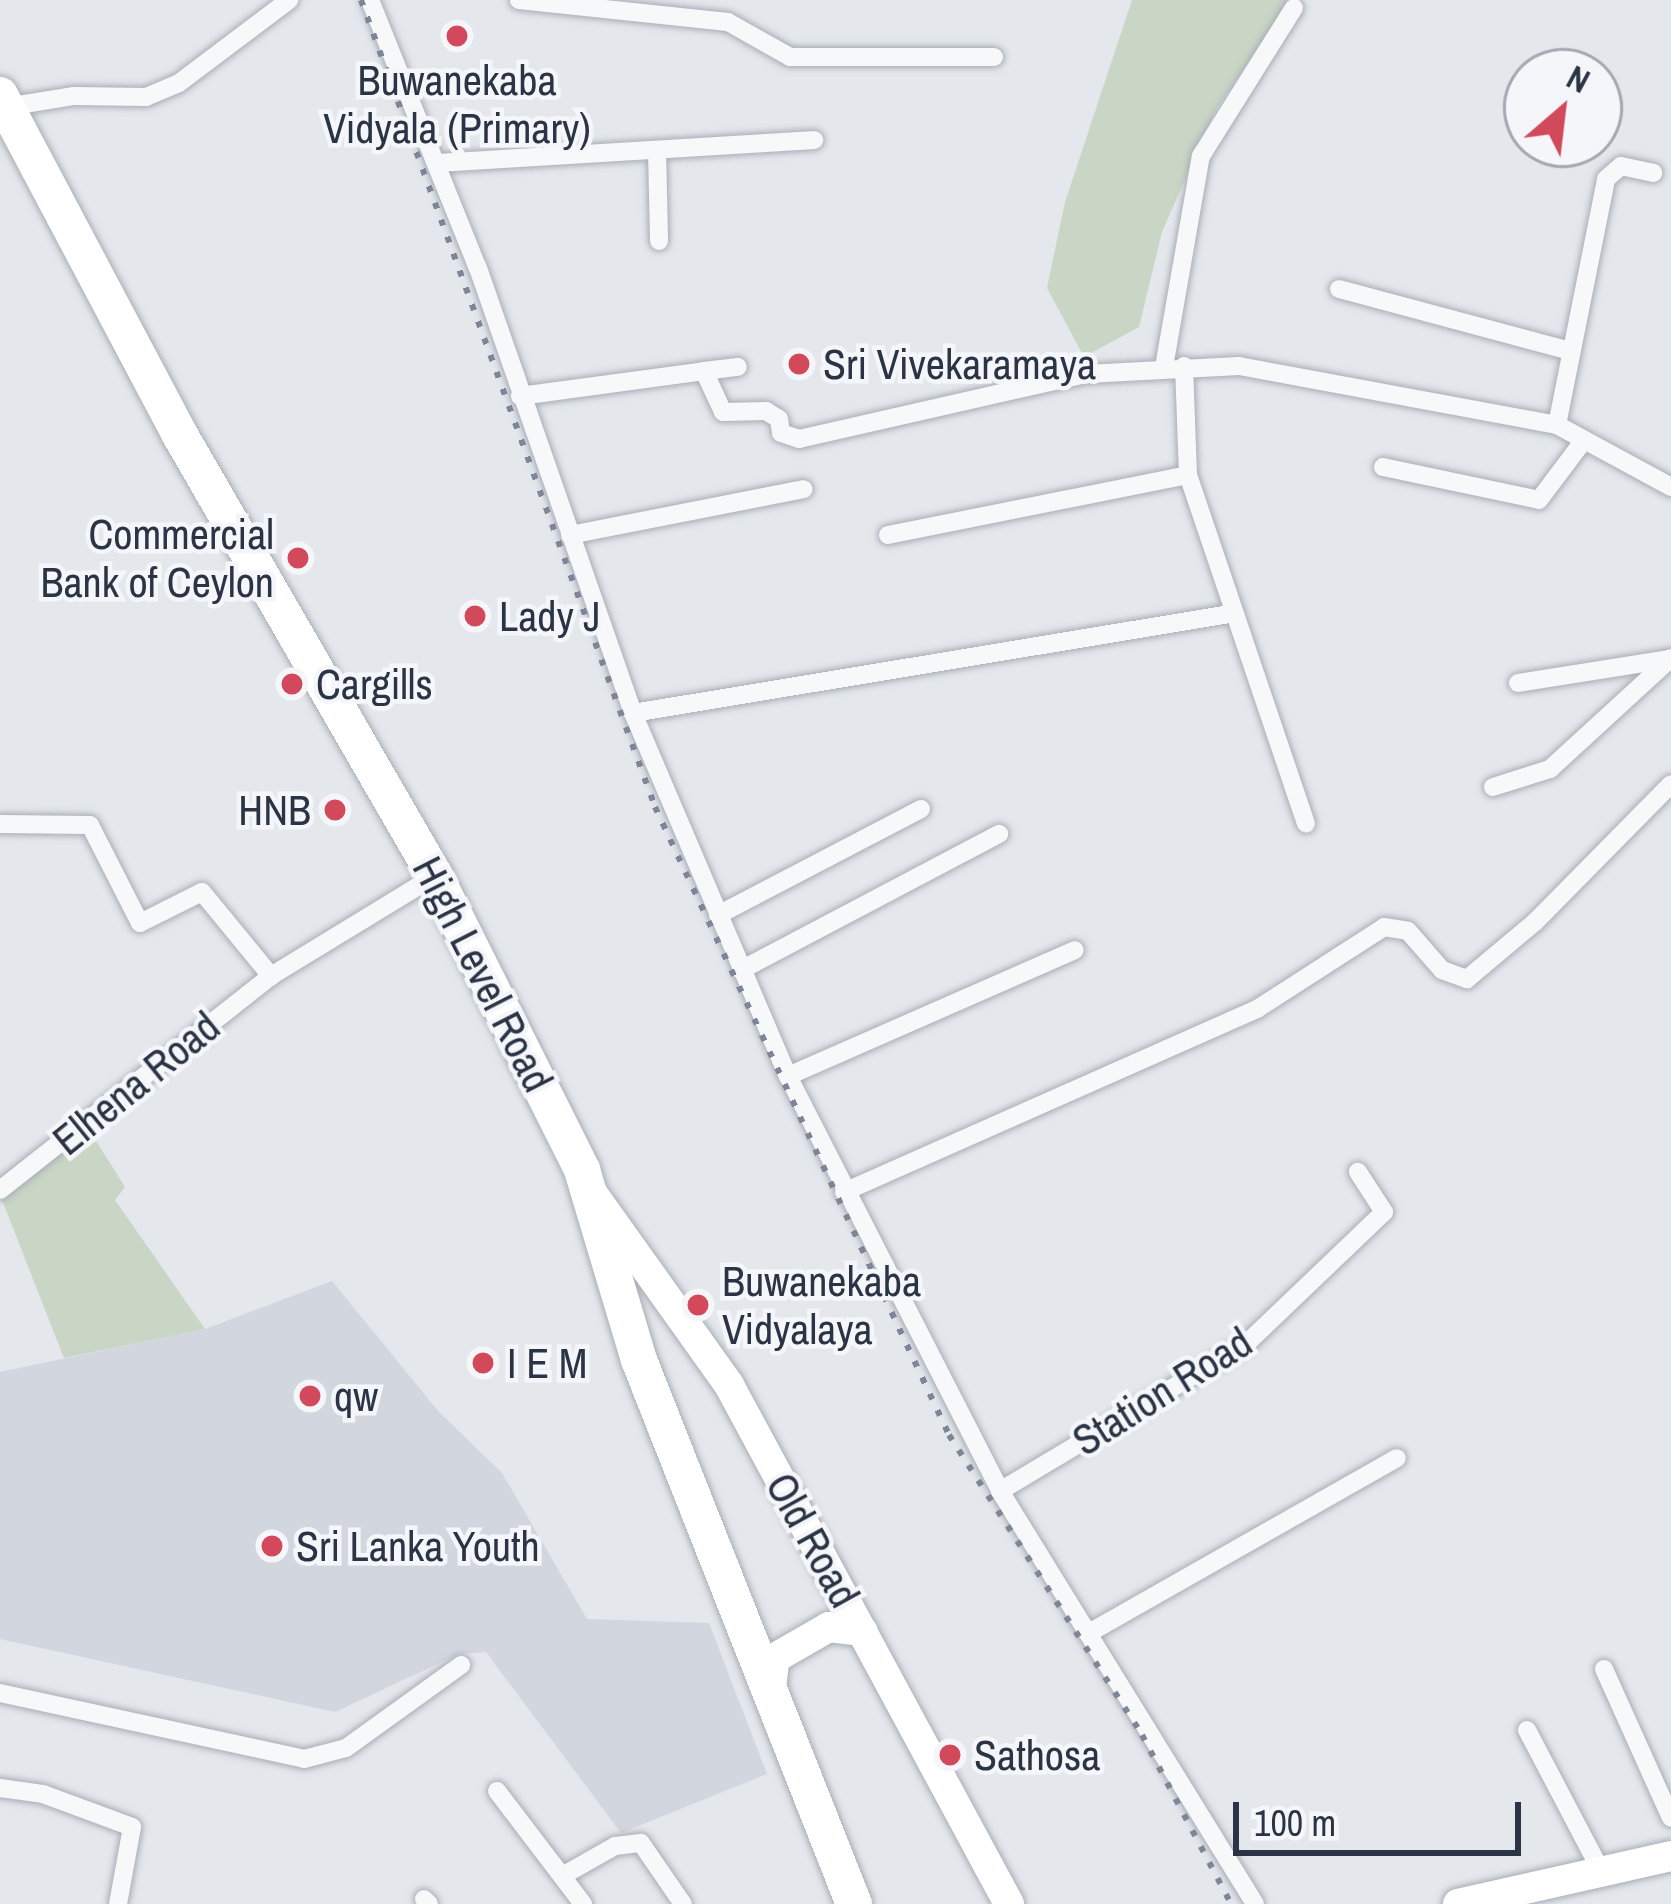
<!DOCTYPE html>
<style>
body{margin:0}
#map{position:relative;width:1671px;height:1904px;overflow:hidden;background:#e4e7ec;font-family:"Archivo Narrow",sans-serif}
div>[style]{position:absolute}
.built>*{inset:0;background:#d2d6de}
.green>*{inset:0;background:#c9d6c5}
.roads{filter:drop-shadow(0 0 3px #a9aeb7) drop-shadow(0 0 3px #a9aeb7)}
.street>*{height:18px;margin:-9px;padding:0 9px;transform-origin:9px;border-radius:9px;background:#f7f8fa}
.primary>*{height:30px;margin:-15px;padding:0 15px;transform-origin:15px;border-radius:15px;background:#fff}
.highway>*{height:36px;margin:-18px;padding:0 18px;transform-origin:18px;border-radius:18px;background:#fff}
.rail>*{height:6px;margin-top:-3px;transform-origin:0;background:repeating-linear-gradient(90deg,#7d8696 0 6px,transparent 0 18px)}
.dots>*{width:33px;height:33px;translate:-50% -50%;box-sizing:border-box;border:6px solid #f4f6f9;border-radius:50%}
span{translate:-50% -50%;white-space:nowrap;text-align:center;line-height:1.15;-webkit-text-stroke:9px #f4f6f9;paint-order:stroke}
.poi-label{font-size:42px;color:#2b3445}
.left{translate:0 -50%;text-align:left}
.right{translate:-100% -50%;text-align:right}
.street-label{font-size:42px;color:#2b3445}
.north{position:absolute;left:1503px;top:48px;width:120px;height:120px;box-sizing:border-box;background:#f4f6f9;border:3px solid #a4a8b1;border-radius:50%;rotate:28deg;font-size:33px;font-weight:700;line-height:48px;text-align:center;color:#2b3445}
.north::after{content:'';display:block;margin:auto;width:42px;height:54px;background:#d1495b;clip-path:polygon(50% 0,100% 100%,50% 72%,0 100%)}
.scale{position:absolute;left:1233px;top:1802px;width:288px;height:54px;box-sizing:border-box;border:6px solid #2b3445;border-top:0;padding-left:15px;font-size:36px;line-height:42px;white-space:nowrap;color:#2b3445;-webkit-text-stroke:9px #f4f6f9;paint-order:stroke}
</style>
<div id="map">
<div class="built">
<div style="clip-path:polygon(332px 1281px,439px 1412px,502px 1473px,587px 1619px,709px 1623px,767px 1774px,621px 1833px,486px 1652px,459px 1654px,335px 1712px,0 1639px,0 1372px,205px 1329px)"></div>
</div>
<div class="green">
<div style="clip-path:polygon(1132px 0,1291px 0,1216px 109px,1162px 232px,1139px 327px,1084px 357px,1047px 288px,1065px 202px)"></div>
<div style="clip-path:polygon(86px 1125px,125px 1187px,115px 1200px,205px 1329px,64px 1358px,2px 1200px)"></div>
</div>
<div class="roads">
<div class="street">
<div style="left:370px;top:0;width:289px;rotate:68.1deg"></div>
<div style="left:478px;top:268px;width:471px;rotate:70.8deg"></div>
<div style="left:633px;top:713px;width:395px;rotate:66.9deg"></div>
<div style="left:788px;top:1076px;width:466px;rotate:62.9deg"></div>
<div style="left:1000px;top:1491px;width:485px;rotate:58.3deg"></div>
<div style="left:519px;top:0;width:210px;rotate:6deg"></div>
<div style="left:728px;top:22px;width:71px;rotate:29.4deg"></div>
<div style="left:790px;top:57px;width:204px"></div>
<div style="left:6px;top:107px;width:69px;rotate:-9.2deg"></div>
<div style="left:74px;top:96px;width:72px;rotate:0.8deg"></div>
<div style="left:146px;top:97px;width:36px;rotate:-23deg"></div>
<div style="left:179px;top:83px;width:138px;rotate:-37deg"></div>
<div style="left:657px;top:150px;width:91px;rotate:88.7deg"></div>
<div style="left:438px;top:163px;width:377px;rotate:-3.5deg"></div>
<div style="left:1339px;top:289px;width:240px;rotate:15deg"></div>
<div style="left:1184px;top:366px;width:109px;rotate:87.9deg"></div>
<div style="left:1188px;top:475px;width:368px;rotate:71.3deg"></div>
<div style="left:1164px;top:367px;width:214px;rotate:-80.1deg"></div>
<div style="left:1201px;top:156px;width:175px;rotate:-57.9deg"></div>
<div style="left:704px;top:371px;width:34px;rotate:-7deg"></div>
<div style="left:520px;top:396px;width:186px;rotate:-7.7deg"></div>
<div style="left:704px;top:371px;width:45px;rotate:65.1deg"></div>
<div style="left:723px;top:412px;width:43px;rotate:-1.3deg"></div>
<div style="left:766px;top:411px;width:15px;rotate:32deg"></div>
<div style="left:779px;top:419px;width:14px;rotate:82deg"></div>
<div style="left:781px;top:433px;width:19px;rotate:18deg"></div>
<div style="left:799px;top:439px;width:294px;rotate:-12.8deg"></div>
<div style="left:1086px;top:374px;width:153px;rotate:-3deg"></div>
<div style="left:1239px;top:366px;width:323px;rotate:10.5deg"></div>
<div style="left:1557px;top:425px;width:130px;rotate:28.5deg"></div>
<div style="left:1557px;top:425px;width:251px;rotate:-78.7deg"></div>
<div style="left:1606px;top:179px;width:20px;rotate:-41deg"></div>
<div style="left:1621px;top:166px;width:33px;rotate:12deg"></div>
<div style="left:1383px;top:467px;width:159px;rotate:11.9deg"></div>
<div style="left:1539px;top:500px;width:75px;rotate:-53.1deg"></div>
<div style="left:570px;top:535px;width:238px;rotate:-11.1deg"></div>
<div style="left:888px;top:535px;width:306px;rotate:-11.3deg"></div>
<div style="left:1518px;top:683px;width:153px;rotate:-9deg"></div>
<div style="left:633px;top:713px;width:605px;rotate:-9.42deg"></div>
<div style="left:1493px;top:787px;width:60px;rotate:-17.5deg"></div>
<div style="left:1550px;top:769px;width:164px;rotate:-42.5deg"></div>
<div style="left:0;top:824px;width:90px;rotate:0.6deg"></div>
<div style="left:90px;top:825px;width:110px;rotate:63deg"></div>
<div style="left:140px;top:923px;width:69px;rotate:-26.6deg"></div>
<div style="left:202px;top:892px;width:109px;rotate:50.6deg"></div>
<div style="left:718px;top:915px;width:229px;rotate:-27.6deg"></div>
<div style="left:741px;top:970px;width:292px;rotate:-27.8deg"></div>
<div style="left:788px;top:1076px;width:313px;rotate:-23.7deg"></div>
<div style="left:0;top:1190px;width:345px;rotate:-38.3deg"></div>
<div style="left:271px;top:976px;width:192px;rotate:-31.4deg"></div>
<div style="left:844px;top:1192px;width:452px;rotate:-23.9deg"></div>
<div style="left:1257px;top:1009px;width:151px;rotate:-32.8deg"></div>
<div style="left:1384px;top:927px;width:24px;rotate:9deg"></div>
<div style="left:1408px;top:931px;width:52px;rotate:48.9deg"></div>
<div style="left:1442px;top:970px;width:27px;rotate:20deg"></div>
<div style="left:1467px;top:979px;width:90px;rotate:-40deg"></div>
<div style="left:1536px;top:921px;width:192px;rotate:-45.4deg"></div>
<div style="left:1000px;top:1491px;width:287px;rotate:-30.9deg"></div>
<div style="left:1246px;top:1344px;width:191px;rotate:-43.7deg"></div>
<div style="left:1384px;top:1212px;width:48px;rotate:-123deg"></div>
<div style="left:1089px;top:1633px;width:354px;rotate:-29.6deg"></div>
<div style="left:1604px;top:1669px;width:163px;rotate:65.8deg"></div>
<div style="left:0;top:1693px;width:311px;rotate:12.2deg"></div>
<div style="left:304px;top:1759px;width:43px;rotate:-14.7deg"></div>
<div style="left:346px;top:1748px;width:142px;rotate:-35.8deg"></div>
<div style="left:1527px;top:1730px;width:159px;rotate:62.3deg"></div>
<div style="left:0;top:1788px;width:43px;rotate:7.9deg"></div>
<div style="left:43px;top:1794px;width:95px;rotate:20.3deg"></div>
<div style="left:132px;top:1827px;width:78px;rotate:100.3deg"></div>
<div style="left:497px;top:1791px;width:142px;rotate:52.7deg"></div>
<div style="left:562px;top:1876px;width:61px;rotate:-29.5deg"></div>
<div style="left:615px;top:1846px;width:26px;rotate:-7deg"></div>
<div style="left:641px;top:1843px;width:74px;rotate:55.5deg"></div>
<div style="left:424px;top:1899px;width:7px;rotate:45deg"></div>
</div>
<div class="primary">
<div style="left:595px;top:1197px;width:231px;rotate:54.5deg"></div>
<div style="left:729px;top:1385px;width:590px;rotate:61.65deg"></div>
<div style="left:770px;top:1696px;width:38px;rotate:-83deg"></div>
<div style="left:775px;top:1658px;width:62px;rotate:-29.9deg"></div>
<div style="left:829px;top:1627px;width:34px;rotate:7deg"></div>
<div style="left:1458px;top:1904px;width:218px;rotate:-12.7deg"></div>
</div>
<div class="highway">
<div style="left:0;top:95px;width:385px;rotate:62.1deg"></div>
<div style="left:180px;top:435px;width:509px;rotate:59.96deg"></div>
<div style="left:435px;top:876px;width:329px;rotate:63.4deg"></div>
<div style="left:582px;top:1170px;width:198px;rotate:73.3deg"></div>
<div style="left:639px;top:1360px;width:585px;rotate:68.44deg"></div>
</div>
</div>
<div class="rail">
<div style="left:361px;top:0;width:859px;rotate:69.98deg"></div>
<div style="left:655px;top:807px;width:693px;rotate:64.91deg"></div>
<div style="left:949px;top:1435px;width:357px;rotate:57.2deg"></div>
<div style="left:1142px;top:1735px;width:191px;rotate:62.2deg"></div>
</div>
<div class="dots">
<div style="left:457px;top:36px;background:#d1495b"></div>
<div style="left:799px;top:364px;background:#d1495b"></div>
<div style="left:298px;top:558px;background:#d1495b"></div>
<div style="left:475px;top:616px;background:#d1495b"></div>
<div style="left:292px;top:684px;background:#d1495b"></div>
<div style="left:335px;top:810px;background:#d1495b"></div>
<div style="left:698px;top:1305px;background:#d1495b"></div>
<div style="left:483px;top:1363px;background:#d1495b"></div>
<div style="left:310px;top:1396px;background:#d1495b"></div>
<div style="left:272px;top:1546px;background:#d1495b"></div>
<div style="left:950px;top:1755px;background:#d1495b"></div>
</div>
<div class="poi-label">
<span style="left:457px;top:104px">Buwanekaba<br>Vidyala (Primary)</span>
<span class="left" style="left:823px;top:364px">Sri Vivekaramaya</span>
<span class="right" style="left:274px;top:558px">Commercial<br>Bank of Ceylon</span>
<span class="left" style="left:499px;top:616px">Lady J</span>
<span class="left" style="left:316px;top:684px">Cargills</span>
<span class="right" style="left:311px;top:810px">HNB</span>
<span class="left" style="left:722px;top:1305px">Buwanekaba<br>Vidyalaya</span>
<span class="left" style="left:507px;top:1363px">I E M</span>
<span class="left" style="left:334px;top:1396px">qw</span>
<span class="left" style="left:296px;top:1546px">Sri Lanka Youth</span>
<span class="left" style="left:974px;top:1755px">Sathosa</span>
</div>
<div class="street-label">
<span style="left:483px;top:974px;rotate:63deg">High Level Road</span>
<span style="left:136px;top:1083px;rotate:-39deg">Elhena Road</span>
<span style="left:1162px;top:1391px;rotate:-32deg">Station Road</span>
<span style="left:813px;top:1540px;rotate:61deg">Old Road</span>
</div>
<div class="north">N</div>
<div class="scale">100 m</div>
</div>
